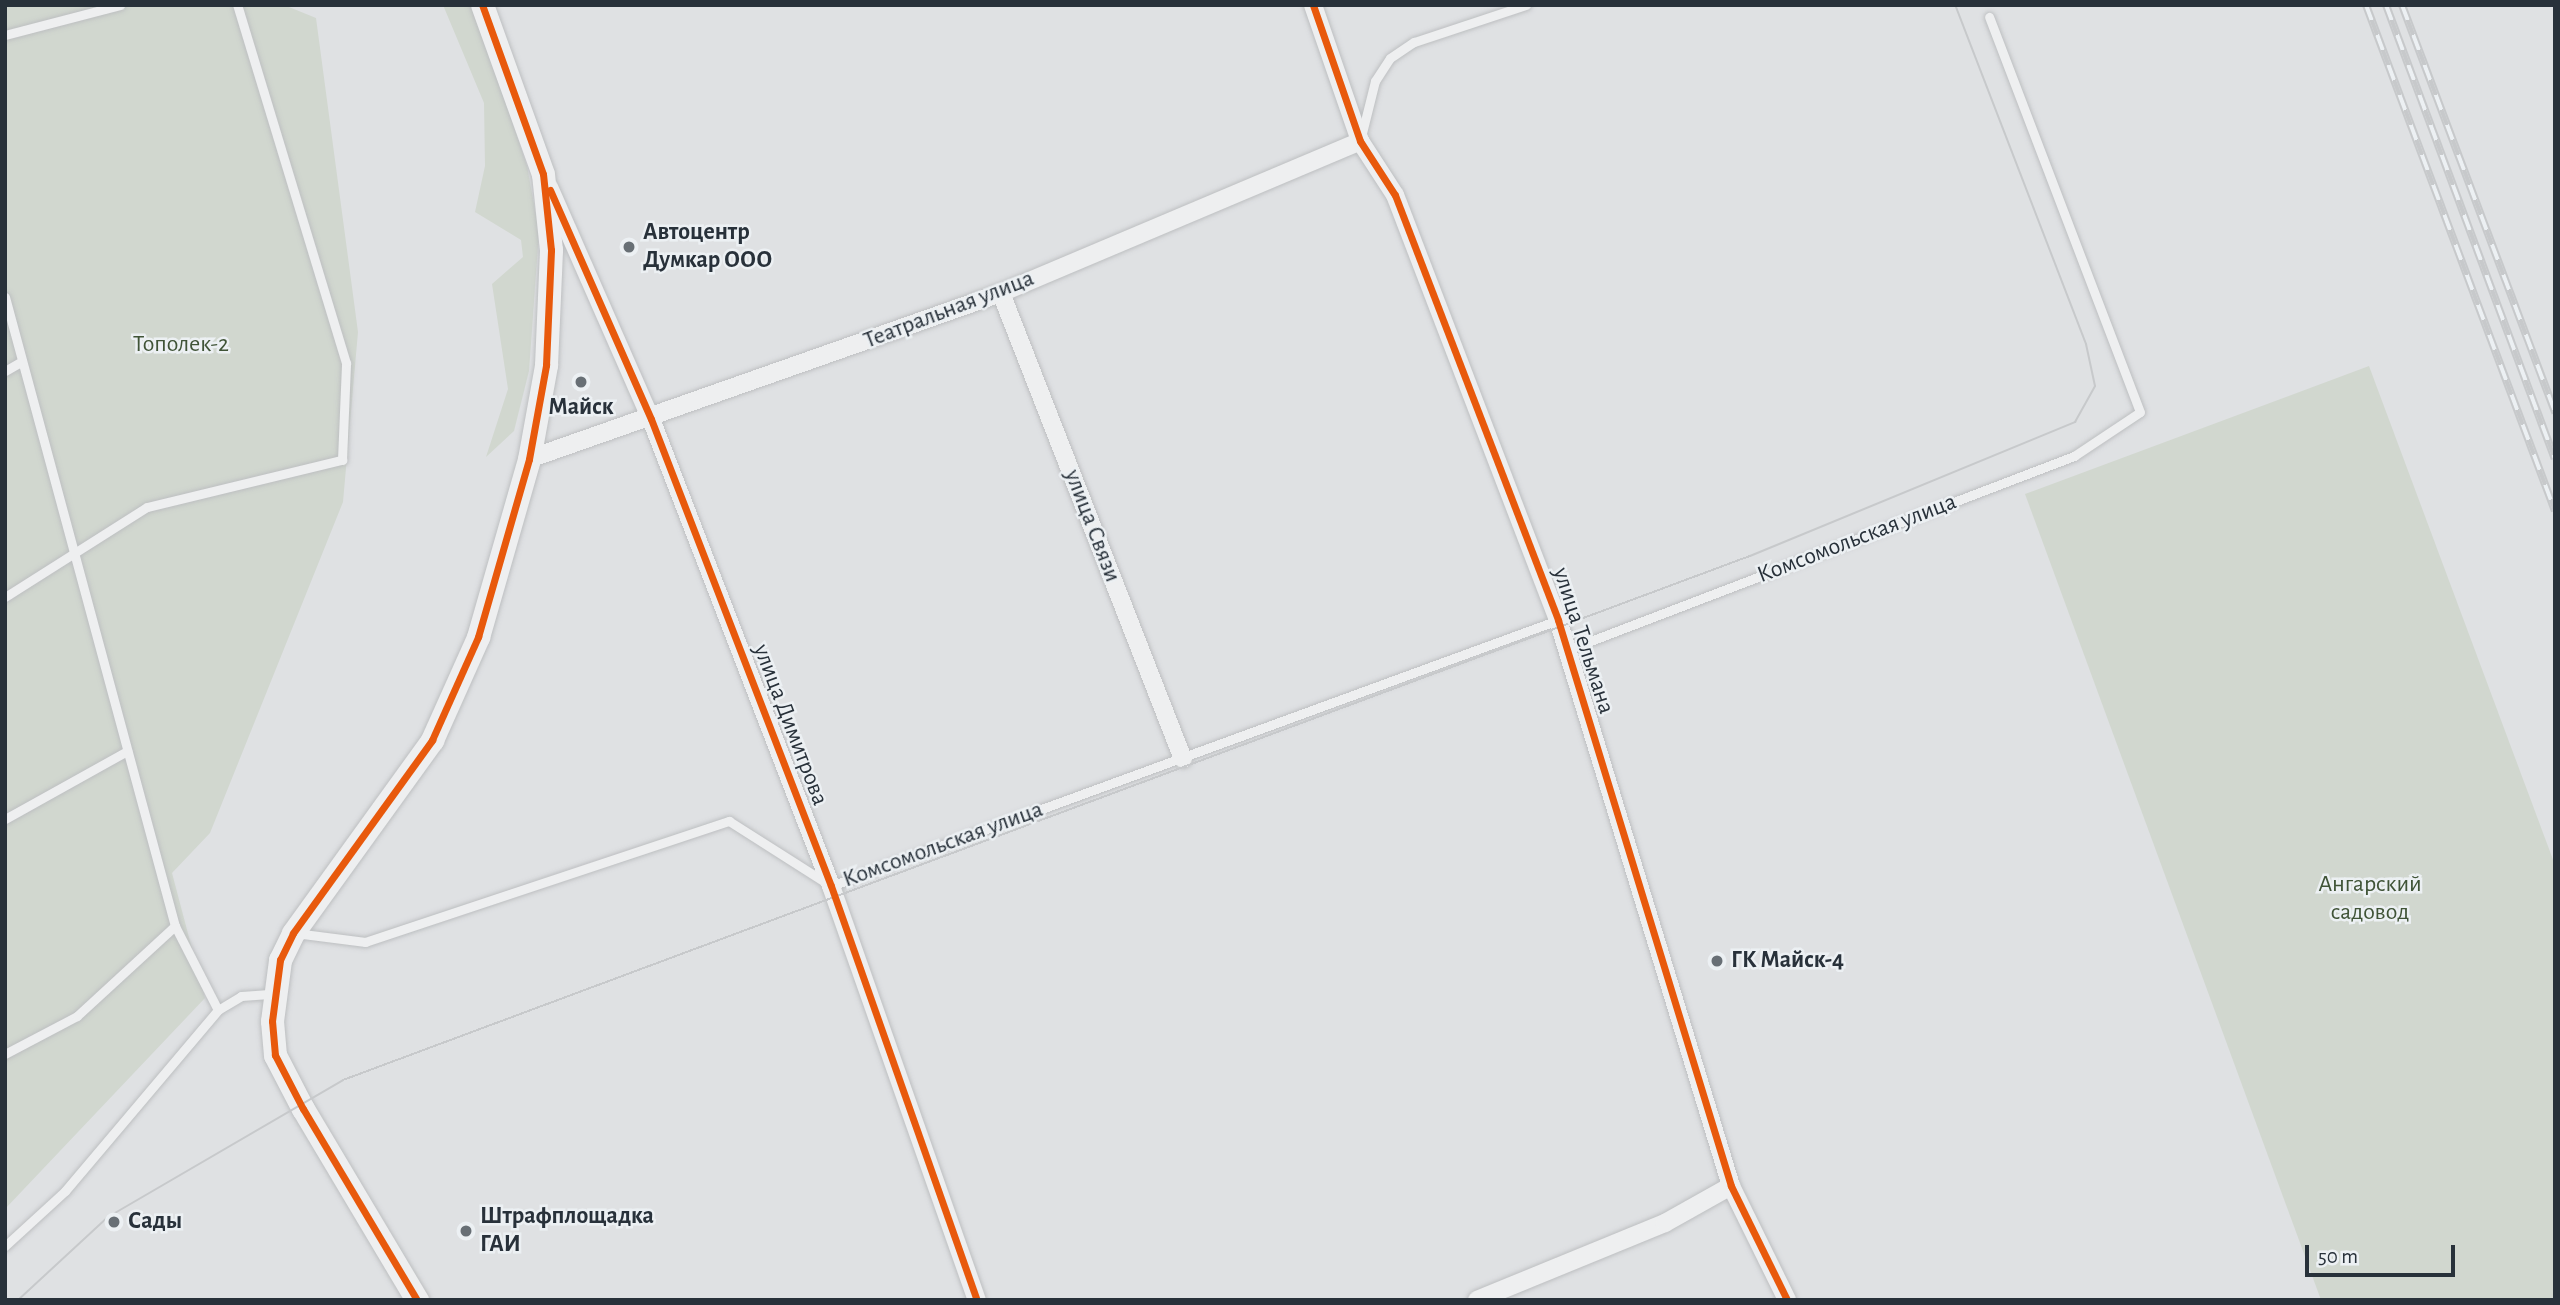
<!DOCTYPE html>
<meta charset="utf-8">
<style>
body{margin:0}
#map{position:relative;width:2560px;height:1305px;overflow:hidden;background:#dfe1e3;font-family:"Alegreya Sans",sans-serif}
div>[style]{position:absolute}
.green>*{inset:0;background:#d1d7cf}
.roads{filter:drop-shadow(0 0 2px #bdbfc1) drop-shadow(0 0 2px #bdbfc1)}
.service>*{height:9px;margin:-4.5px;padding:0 4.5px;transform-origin:4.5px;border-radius:4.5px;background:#eeeff0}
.minor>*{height:18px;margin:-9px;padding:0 9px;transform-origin:9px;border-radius:9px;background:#eeeff0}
.tertiary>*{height:23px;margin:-11.5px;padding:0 11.5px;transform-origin:11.5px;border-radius:11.5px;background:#eeeff0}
.tram>*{height:2px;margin:-1px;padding:0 1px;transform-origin:1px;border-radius:1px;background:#c7c9cb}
.rail>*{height:8px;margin-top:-4px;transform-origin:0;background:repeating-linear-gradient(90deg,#ecf0f3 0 16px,#c7c9cb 0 32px);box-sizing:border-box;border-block:2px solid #c7c9cb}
.cycleway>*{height:7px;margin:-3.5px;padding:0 3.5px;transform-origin:3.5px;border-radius:3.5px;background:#e8590c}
.dots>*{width:19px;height:19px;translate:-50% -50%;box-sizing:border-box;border:4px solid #ecf0f3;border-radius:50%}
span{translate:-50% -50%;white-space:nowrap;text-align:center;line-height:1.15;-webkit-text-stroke:5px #ecf0f3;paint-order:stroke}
.poi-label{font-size:24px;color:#28313a;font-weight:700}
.left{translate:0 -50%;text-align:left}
.street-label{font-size:24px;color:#28313a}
.park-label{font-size:24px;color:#405437}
.frame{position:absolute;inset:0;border:7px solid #28313a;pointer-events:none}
.scale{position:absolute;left:2305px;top:1245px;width:150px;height:32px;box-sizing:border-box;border:4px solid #28313a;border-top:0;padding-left:9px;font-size:21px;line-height:24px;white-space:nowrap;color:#28313a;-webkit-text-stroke:5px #ecf0f3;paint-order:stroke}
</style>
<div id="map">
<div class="green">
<div style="clip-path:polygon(5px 5px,284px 5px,316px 18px,358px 332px,343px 502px,210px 833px,172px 873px,205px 998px,5px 1209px)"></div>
<div style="clip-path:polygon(443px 5px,473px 5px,527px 166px,539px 232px,529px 371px,514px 431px,486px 457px,508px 389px,492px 284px,523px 257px,521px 240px,475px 212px,485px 166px,484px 103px)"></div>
<div style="clip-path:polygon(2369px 366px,2555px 865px,2555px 1300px,2321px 1300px,2025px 494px)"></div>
</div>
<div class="roads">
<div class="service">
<div style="left:5px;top:35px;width:119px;rotate:-14.6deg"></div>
<div style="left:1361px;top:137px;width:58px;rotate:-76deg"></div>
<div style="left:1375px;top:81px;width:27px;rotate:-57deg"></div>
<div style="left:1390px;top:58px;width:29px;rotate:-34deg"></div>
<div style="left:1414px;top:42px;width:118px;rotate:-18.3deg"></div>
<div style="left:5px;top:297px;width:652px;rotate:74.88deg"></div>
<div style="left:175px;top:926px;width:94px;rotate:62.9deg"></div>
<div style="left:5px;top:371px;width:16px;rotate:-30deg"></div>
<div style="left:5px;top:597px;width:168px;rotate:-32.4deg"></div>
<div style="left:147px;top:507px;width:201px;rotate:-13.6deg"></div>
<div style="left:342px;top:460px;width:97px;rotate:-87.6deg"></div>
<div style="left:346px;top:363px;width:374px;rotate:-106.9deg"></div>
<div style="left:1567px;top:650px;width:543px;rotate:-20.94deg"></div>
<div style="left:2074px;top:456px;width:79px;rotate:-33.7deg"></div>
<div style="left:2140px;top:412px;width:423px;rotate:-110.9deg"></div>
<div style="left:5px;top:819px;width:140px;rotate:-29.1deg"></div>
<div style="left:295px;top:933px;width:71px;rotate:7.3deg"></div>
<div style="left:365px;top:942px;width:384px;rotate:-18.4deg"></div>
<div style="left:729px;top:821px;width:121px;rotate:32.5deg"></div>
<div style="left:831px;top:886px;width:774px;rotate:-20.1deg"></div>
<div style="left:5px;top:1054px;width:81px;rotate:-27.8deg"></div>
<div style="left:77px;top:1016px;width:133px;rotate:-42.6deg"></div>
<div style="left:5px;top:1246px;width:81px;rotate:-42.5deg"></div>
<div style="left:65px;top:1191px;width:237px;rotate:-49.8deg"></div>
<div style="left:218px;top:1010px;width:27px;rotate:-31deg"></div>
<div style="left:241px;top:996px;width:32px;rotate:-4deg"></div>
</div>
<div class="minor">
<div style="left:1313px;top:5px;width:144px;rotate:70.9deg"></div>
<div style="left:1360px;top:141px;width:64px;rotate:57.1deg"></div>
<div style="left:1395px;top:195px;width:455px;rotate:69deg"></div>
<div style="left:1558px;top:620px;width:592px;rotate:73deg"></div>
<div style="left:1731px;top:1186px;width:127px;rotate:63.8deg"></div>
<div style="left:549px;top:187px;width:253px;rotate:66.3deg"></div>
<div style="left:651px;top:419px;width:500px;rotate:68.92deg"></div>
<div style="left:831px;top:886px;width:439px;rotate:70.6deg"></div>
<div style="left:1001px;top:293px;width:500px;rotate:68.67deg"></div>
<div style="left:529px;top:459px;width:500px;rotate:-19.38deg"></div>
<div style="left:1001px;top:293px;width:390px;rotate:-22.9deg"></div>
<div style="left:1477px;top:1300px;width:203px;rotate:-22.3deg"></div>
<div style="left:1665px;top:1223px;width:76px;rotate:-29.3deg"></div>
</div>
<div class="tertiary">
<div style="left:417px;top:1300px;width:222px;rotate:-120.8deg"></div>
<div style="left:303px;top:1109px;width:61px;rotate:-117.4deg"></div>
<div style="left:275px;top:1055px;width:34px;rotate:-95deg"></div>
<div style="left:272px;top:1021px;width:62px;rotate:-82.5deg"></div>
<div style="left:280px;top:960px;width:30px;rotate:-64deg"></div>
<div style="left:293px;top:933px;width:238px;rotate:-54.2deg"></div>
<div style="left:432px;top:740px;width:113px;rotate:-65.9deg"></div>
<div style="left:478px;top:637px;width:185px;rotate:-74deg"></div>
<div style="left:529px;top:459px;width:96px;rotate:-79.7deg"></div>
<div style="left:546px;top:365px;width:115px;rotate:-87.5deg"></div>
<div style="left:551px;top:250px;width:76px;rotate:-96deg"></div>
<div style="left:543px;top:174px;width:180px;rotate:-109.8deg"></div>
</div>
</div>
<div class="tram">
<div style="left:18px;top:1300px;width:122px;rotate:-42.7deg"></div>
<div style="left:108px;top:1217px;width:272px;rotate:-30.2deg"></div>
<div style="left:343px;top:1080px;width:1501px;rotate:-20.43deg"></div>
<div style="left:1750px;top:556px;width:352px;rotate:-22.4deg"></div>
<div style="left:2075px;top:422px;width:41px;rotate:-60.9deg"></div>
<div style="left:2095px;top:386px;width:43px;rotate:-102.1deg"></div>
<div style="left:2086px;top:344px;width:363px;rotate:-111.1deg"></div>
</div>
<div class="rail">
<div style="left:2366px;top:5px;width:540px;rotate:69.52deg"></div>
<div style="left:2386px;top:5px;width:484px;rotate:69.6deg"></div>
<div style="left:2402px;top:5px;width:436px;rotate:69.4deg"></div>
</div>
<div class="cycleway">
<div style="left:1313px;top:5px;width:144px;rotate:70.9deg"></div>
<div style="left:1360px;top:141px;width:64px;rotate:57.1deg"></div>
<div style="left:1395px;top:195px;width:455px;rotate:69deg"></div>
<div style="left:1558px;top:620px;width:592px;rotate:73deg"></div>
<div style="left:1731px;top:1186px;width:127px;rotate:63.8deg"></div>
<div style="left:550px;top:190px;width:250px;rotate:66.2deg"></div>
<div style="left:651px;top:419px;width:500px;rotate:68.92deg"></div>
<div style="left:831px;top:886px;width:439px;rotate:70.6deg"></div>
<div style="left:417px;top:1300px;width:222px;rotate:-120.8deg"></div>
<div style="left:303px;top:1109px;width:61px;rotate:-117.4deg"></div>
<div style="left:275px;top:1055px;width:34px;rotate:-95deg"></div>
<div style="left:272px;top:1021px;width:62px;rotate:-82.5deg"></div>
<div style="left:280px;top:960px;width:30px;rotate:-64deg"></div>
<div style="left:293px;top:933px;width:238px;rotate:-54.2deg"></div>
<div style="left:432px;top:740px;width:113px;rotate:-65.9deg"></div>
<div style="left:478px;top:637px;width:185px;rotate:-74deg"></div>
<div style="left:529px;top:459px;width:96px;rotate:-79.7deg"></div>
<div style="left:546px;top:365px;width:115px;rotate:-87.5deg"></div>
<div style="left:551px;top:250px;width:76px;rotate:-96deg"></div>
<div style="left:543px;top:174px;width:180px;rotate:-109.8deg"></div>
</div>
<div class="dots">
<div style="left:629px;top:247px;background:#686f75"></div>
<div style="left:581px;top:382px;background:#686f75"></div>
<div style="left:1717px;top:961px;background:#686f75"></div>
<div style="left:114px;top:1222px;background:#686f75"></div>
<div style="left:466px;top:1231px;background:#686f75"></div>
</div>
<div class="poi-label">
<span class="left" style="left:643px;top:247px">Автоцентр<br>Думкар ООО</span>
<span style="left:581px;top:408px">Майск</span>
<span class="left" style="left:1731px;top:961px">ГК Майск-4</span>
<span class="left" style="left:480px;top:1231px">Штрафплощадка<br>ГАИ</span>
<span class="left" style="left:128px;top:1222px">Сады</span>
</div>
<div class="street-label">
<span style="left:949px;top:310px;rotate:-21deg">Театральная улица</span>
<span style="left:1092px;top:526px;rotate:69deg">улица Связи</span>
<span style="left:1857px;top:539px;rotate:-21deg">Комсомольская улица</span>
<span style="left:1583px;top:641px;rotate:72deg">улица Тельмана</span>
<span style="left:790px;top:725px;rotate:69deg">улица Димитрова</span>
<span style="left:943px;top:845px;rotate:-20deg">Комсомольская улица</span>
</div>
<div class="park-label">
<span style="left:181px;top:345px">Тополек-2</span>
<span style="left:2370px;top:899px">Ангарский<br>садовод</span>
</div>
<div class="frame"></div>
<div class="scale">50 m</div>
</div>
